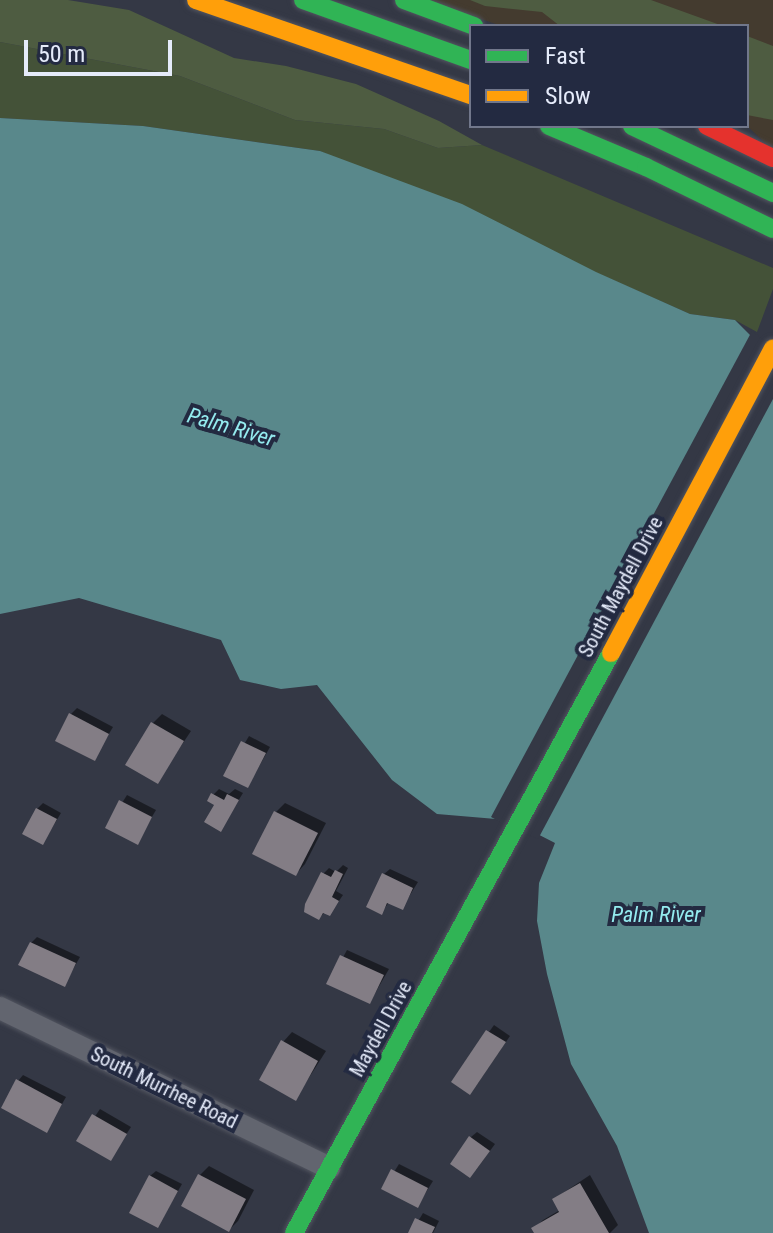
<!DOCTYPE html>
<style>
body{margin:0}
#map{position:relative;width:773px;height:1233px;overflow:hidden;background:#343845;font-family:"Roboto Condensed",sans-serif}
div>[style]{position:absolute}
.industrial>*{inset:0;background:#443b2f}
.green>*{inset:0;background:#445238}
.forest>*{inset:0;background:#4e5c41}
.water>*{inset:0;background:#59888b}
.pier>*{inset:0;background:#343845}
.shadow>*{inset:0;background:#0007}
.building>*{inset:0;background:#837d85}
.roads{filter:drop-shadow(0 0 2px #525560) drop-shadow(0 0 2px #525560)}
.street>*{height:22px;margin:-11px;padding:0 11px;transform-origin:11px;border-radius:11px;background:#62656f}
.fast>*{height:18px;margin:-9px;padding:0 9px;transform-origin:9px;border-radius:9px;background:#30b455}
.slow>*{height:18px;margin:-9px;padding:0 9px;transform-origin:9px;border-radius:9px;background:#ff9f0a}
.jam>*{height:18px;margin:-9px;padding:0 9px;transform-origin:9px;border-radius:9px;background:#e5322d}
span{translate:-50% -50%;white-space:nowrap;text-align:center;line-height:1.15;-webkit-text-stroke:8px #232a41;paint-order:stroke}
.street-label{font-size:20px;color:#e5ebfa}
.water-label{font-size:22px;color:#94ebef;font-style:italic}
.legend{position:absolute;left:469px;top:24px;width:280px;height:104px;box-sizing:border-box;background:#232a41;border:2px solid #71778b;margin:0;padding:10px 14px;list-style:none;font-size:24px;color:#e5ebfa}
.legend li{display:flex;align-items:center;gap:16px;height:40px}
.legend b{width:40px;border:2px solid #71778b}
.scale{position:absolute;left:24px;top:40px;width:148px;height:36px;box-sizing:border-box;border:4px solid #e5ebfa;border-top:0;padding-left:10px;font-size:24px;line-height:28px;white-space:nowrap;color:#e5ebfa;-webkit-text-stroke:6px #232a41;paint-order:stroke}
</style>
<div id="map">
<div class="industrial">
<div style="clip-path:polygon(424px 0,773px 0,773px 150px,747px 126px,747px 26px,502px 26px)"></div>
</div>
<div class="green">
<div style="clip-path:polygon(0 42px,180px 76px,295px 120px,384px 129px,438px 148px,482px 145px,773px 268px,773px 289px,757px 332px,735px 320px,690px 314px,320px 151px,143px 126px,0 118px)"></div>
</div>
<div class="forest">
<div style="clip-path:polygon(0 0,68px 0,129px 10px,234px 58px,286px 66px,356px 84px,439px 121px,482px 145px,438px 148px,384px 129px,295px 120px,180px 76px,0 42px)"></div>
<div style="clip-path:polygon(470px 0,651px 0,723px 26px,560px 26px,542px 12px,485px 6px)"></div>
<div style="clip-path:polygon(747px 36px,773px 46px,773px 120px,747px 115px)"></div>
</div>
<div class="water">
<div style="clip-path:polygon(0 118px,143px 126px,320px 151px,462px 204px,596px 272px,690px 314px,735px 320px,764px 349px,773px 351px,773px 1233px,649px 1233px,617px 1146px,571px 1064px,547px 974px,537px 921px,539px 883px,555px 843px,514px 822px,511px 827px,496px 819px,437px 814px,392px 780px,317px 685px,281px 689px,240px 680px,221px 640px,79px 598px,0 614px)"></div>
</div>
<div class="pier">
<div style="clip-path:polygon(752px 331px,773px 347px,773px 399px,538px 839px,514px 829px,491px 817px)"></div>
</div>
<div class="shadow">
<div style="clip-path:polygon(77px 708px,113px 727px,94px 759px,71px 714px)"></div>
<div style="clip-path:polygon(162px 714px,191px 731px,157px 782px,153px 723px)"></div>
<div style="clip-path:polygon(249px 736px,270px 747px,248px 786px,226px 775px)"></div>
<div style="clip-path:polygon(219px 789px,229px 794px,235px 789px,243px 793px,221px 829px,213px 795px)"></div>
<div style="clip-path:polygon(127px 795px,156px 810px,137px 842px,107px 827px)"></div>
<div style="clip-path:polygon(43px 803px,61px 813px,43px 843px,37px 809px)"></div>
<div style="clip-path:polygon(285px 803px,326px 823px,305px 864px,296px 874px,255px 853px,276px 812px)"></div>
<div style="clip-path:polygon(343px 865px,348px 868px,336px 891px,343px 895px,330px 914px,325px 912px,319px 918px,323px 874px,329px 868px,336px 872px)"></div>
<div style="clip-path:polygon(390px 869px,418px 882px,402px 908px,389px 902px,382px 912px,384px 874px)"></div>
<div style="clip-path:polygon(37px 937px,80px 957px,64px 985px,31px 943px)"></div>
<div style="clip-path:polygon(347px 950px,389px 969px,370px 1002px,329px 983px)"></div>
<div style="clip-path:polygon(494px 1025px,510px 1036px,476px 1086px,454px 1081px)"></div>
<div style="clip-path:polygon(292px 1032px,326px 1051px,296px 1098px,283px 1042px)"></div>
<div style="clip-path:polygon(23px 1075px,66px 1097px,47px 1130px,18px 1081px)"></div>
<div style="clip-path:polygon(100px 1109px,131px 1127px,110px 1159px,79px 1140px)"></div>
<div style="clip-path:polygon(477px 1132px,495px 1144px,476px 1170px,471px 1137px)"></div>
<div style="clip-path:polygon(399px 1164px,433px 1181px,418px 1205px,384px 1188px)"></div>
<div style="clip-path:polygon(209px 1166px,254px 1190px,238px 1221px,229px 1230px,200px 1175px)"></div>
<div style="clip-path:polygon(156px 1171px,182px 1184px,158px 1226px,150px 1176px)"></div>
<div style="clip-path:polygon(590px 1175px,618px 1225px,610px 1233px,536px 1233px,534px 1229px,543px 1220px,560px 1210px,554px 1199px)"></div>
<div style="clip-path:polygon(423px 1213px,439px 1221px,433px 1233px,411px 1233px)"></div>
</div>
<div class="building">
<div style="clip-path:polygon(69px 713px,109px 734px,95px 761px,55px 741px)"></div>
<div style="clip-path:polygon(151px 722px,184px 741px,158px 784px,125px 765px)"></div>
<div style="clip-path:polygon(241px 741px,266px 753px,248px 788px,223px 776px)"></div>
<div style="clip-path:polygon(211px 793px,224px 800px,227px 794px,239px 800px,221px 832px,204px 822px,214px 805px,207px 801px)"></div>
<div style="clip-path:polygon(119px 800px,152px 817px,138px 845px,105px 828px)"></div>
<div style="clip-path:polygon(36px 808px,57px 819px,43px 845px,22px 834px)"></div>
<div style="clip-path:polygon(274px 811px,318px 833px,296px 876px,252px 854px)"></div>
<div style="clip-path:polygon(335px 870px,343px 874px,332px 897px,339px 901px,330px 916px,323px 913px,319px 920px,304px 912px,305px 904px,321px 872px,331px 877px)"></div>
<div style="clip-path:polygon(382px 873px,413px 888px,403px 910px,387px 903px,382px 915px,366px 907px)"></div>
<div style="clip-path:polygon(30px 942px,76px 963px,65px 987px,18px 965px)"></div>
<div style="clip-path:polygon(340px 955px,384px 975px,370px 1004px,326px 984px)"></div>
<div style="clip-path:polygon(486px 1030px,506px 1042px,470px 1095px,451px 1082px)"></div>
<div style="clip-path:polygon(281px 1040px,318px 1061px,296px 1101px,259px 1080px)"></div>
<div style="clip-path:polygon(16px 1079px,62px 1104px,47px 1133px,1px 1108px)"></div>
<div style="clip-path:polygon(92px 1114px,127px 1134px,111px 1161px,76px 1141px)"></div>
<div style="clip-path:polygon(469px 1136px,490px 1151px,470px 1178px,450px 1164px)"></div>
<div style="clip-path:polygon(391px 1169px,428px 1188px,418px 1208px,381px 1189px)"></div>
<div style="clip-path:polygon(198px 1174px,246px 1199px,229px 1232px,181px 1206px)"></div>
<div style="clip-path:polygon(149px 1175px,178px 1191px,158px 1228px,129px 1213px)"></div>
<div style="clip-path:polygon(580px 1183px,609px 1233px,534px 1233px,531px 1228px,559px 1212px,552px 1199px)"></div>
<div style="clip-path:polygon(415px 1218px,435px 1227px,432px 1233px,408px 1233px)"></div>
</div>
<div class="roads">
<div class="street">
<div style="left:0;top:1008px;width:366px;rotate:25.9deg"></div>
</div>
<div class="fast">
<div style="left:303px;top:0;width:178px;rotate:19.7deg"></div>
<div style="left:404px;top:0;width:75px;rotate:20.4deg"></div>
<div style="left:549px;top:126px;width:105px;rotate:22.9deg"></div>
<div style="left:646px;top:167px;width:141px;rotate:26deg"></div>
<div style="left:632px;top:126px;width:156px;rotate:25.4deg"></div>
<div style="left:294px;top:1233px;width:661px;rotate:-61.34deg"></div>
</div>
<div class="slow">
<div style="left:196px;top:0;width:291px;rotate:19.1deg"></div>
<div style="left:611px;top:653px;width:345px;rotate:-62deg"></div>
</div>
<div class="jam">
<div style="left:707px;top:126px;width:73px;rotate:25.9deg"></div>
</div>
</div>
<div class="street-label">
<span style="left:621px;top:587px;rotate:-62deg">South Maydell Drive</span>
<span style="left:381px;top:1029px;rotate:-61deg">Maydell Drive</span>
<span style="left:164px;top:1088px;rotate:26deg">South Murrhee Road</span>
</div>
<div class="water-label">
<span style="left:231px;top:427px;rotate:16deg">Palm River</span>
<span style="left:656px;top:915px">Palm River</span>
</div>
<ul class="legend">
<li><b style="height:10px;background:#30b455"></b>Fast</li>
<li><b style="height:10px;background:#ff9f0a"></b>Slow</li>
</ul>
<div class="scale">50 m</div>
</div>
